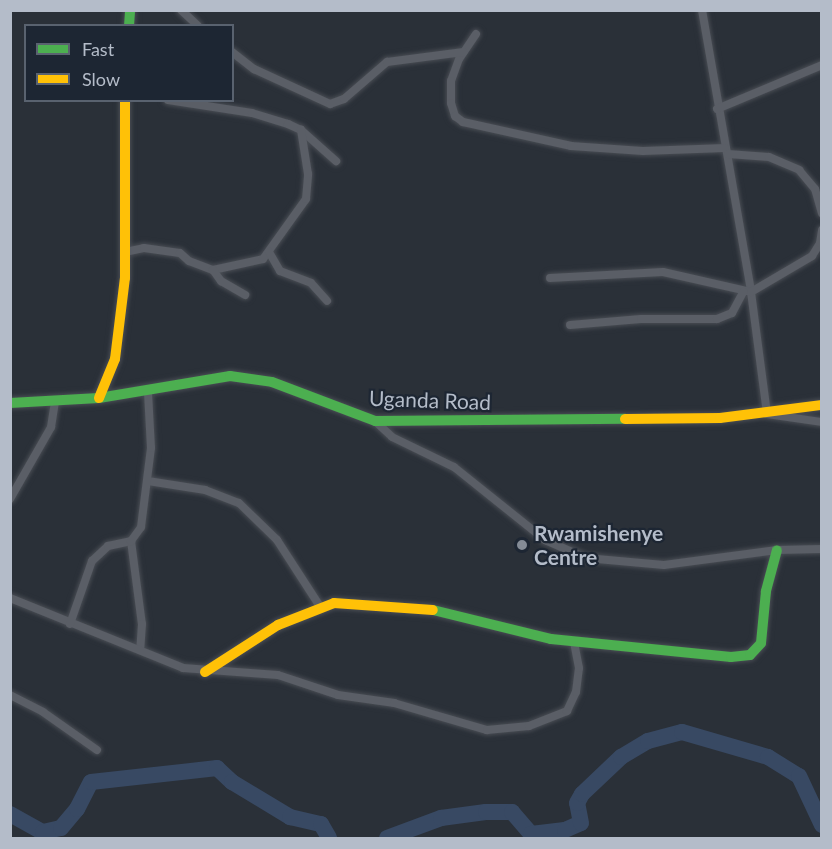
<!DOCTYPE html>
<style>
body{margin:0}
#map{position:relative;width:832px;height:849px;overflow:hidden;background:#2a3038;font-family:Lato,sans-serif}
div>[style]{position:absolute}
.river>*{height:16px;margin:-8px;padding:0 8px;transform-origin:8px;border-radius:8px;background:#384963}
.roads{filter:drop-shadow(0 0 2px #484c53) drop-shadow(0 0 2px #484c53)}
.street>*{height:8px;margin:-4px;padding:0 4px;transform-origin:4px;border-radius:4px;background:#5a5e66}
.fast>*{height:10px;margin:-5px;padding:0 5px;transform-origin:5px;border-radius:5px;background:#4caf50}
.slow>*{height:10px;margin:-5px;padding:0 5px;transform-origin:5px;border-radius:5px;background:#ffc107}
.dots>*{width:16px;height:16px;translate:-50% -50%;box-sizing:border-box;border:3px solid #1d2633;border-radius:50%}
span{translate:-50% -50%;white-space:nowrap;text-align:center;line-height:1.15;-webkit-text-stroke:4.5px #1d2633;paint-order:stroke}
.street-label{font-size:21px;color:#b4bcc9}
.poi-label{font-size:21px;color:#b4bcc9;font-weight:700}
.left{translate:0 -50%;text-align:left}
.frame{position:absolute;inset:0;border:12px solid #b4bcc9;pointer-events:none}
.legend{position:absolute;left:24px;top:24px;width:210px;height:78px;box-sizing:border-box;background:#1d2633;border:2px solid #59626f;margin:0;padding:8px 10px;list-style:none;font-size:18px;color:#b4bcc9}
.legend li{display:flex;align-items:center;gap:12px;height:30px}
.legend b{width:30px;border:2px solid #59626f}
</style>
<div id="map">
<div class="river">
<div style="left:10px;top:814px;width:38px;rotate:29deg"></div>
<div style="left:43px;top:832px;width:18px;rotate:-13deg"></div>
<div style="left:61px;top:828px;width:25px;rotate:-50deg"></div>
<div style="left:77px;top:809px;width:30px;rotate:-63deg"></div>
<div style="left:91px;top:782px;width:127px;rotate:-6.3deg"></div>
<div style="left:217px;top:768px;width:21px;rotate:43deg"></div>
<div style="left:232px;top:782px;width:68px;rotate:31.1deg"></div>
<div style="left:290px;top:817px;width:32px;rotate:13deg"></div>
<div style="left:321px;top:824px;width:16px;rotate:60deg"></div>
<div style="left:387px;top:838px;width:58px;rotate:-20.3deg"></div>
<div style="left:441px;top:818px;width:45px;rotate:-7.6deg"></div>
<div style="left:486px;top:812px;width:26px"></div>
<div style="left:512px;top:812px;width:29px;rotate:49deg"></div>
<div style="left:531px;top:834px;width:34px;rotate:-7deg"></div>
<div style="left:565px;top:830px;width:17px;rotate:-24deg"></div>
<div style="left:581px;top:823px;width:20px;rotate:-101deg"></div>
<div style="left:577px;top:803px;width:10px;rotate:-61deg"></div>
<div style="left:582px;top:794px;width:54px;rotate:-43.5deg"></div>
<div style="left:621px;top:757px;width:31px;rotate:-31deg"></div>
<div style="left:648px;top:741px;width:35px;rotate:-15deg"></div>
<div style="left:682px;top:732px;width:90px;rotate:16.2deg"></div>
<div style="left:768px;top:757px;width:36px;rotate:32deg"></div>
<div style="left:799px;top:776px;width:54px;rotate:64.9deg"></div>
</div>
<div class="roads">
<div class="street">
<div style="left:181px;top:10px;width:23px;rotate:43deg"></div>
<div style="left:702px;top:10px;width:286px;rotate:80.1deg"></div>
<div style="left:751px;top:292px;width:123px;rotate:82.5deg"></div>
<div style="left:767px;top:414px;width:56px;rotate:8.3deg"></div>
<div style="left:476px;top:34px;width:30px;rotate:124deg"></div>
<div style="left:459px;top:59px;width:23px;rotate:110deg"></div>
<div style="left:451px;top:81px;width:22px;rotate:90deg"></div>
<div style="left:451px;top:103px;width:14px;rotate:73deg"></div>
<div style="left:455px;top:116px;width:10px;rotate:37deg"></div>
<div style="left:463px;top:122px;width:111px;rotate:12.5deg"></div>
<div style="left:571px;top:146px;width:72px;rotate:4deg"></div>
<div style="left:643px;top:151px;width:82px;rotate:-2.1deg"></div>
<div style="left:232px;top:52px;width:28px;rotate:38deg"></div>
<div style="left:254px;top:69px;width:84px;rotate:24.7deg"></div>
<div style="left:330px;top:104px;width:15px;rotate:-20deg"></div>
<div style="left:344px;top:99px;width:57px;rotate:-40.7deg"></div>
<div style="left:387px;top:62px;width:77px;rotate:-7.5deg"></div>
<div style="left:168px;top:100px;width:85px;rotate:8.8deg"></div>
<div style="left:252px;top:113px;width:38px;rotate:17deg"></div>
<div style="left:288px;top:124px;width:14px;rotate:25deg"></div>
<div style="left:301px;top:130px;width:47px;rotate:41.5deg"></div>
<div style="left:717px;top:109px;width:114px;rotate:-22.7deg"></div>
<div style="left:728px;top:154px;width:41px;rotate:4.2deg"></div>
<div style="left:769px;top:157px;width:33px;rotate:23deg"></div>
<div style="left:799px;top:170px;width:25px;rotate:50deg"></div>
<div style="left:815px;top:189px;width:25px;rotate:74deg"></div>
<div style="left:125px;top:252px;width:19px;rotate:-12deg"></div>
<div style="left:144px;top:248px;width:36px;rotate:8deg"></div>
<div style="left:180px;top:253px;width:12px;rotate:42deg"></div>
<div style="left:189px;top:261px;width:26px;rotate:21deg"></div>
<div style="left:213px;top:270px;width:51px;rotate:-12.4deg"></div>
<div style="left:263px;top:259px;width:74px;rotate:-54.4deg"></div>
<div style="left:306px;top:199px;width:25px;rotate:-85deg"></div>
<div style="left:308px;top:174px;width:45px;rotate:-99deg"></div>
<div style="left:269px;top:252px;width:22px;rotate:60deg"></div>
<div style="left:280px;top:271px;width:33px;rotate:21deg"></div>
<div style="left:311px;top:283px;width:24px;rotate:48deg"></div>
<div style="left:213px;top:270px;width:14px;rotate:54deg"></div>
<div style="left:221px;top:281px;width:28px;rotate:30deg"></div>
<div style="left:550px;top:278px;width:113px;rotate:-3deg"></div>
<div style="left:663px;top:272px;width:90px;rotate:12.8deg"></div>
<div style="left:751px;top:292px;width:71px;rotate:-30.5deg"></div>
<div style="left:812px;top:256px;width:15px;rotate:-58deg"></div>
<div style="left:820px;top:243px;width:13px;rotate:-81deg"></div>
<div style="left:570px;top:325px;width:71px;rotate:-4.8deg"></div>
<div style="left:641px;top:319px;width:76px"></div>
<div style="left:717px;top:319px;width:16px;rotate:-22deg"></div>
<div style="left:732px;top:313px;width:24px;rotate:-62deg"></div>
<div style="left:375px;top:421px;width:23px;rotate:43deg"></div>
<div style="left:392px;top:437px;width:69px;rotate:25.8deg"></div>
<div style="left:454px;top:467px;width:117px;rotate:38.7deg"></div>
<div style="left:545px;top:540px;width:45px;rotate:23.7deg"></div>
<div style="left:586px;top:558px;width:78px;rotate:5.1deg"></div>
<div style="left:664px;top:565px;width:114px;rotate:-7.6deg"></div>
<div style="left:777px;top:550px;width:45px;rotate:-1.3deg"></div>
<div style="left:148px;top:481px;width:58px;rotate:9deg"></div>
<div style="left:205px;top:490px;width:36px;rotate:21deg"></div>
<div style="left:239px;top:503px;width:53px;rotate:44.2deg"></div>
<div style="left:277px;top:540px;width:77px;rotate:57.1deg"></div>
<div style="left:10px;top:499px;width:83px;rotate:-60.3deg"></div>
<div style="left:51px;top:427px;width:26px;rotate:-81deg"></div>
<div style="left:131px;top:541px;width:84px;rotate:82.5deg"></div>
<div style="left:142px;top:624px;width:26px;rotate:94deg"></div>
<div style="left:10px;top:598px;width:187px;rotate:22deg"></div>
<div style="left:183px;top:668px;width:95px;rotate:4.2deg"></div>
<div style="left:278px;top:675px;width:63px;rotate:18.4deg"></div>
<div style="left:338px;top:695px;width:57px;rotate:8.1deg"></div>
<div style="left:394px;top:703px;width:97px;rotate:16.2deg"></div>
<div style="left:487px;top:730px;width:42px;rotate:-5.4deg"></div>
<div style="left:529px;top:726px;width:41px;rotate:-21.5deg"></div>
<div style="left:567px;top:711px;width:21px;rotate:-65deg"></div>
<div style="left:576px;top:692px;width:24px;rotate:-83deg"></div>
<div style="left:579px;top:668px;width:26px;rotate:-101deg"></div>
<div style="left:70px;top:624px;width:67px;rotate:-70.8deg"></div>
<div style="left:92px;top:561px;width:22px;rotate:-43deg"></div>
<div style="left:108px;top:546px;width:24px;rotate:-12deg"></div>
<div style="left:131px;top:541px;width:17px;rotate:-54deg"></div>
<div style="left:141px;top:527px;width:80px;rotate:-82.8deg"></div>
<div style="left:151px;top:448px;width:56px;rotate:-93.1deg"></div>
<div style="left:10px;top:695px;width:37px;rotate:27deg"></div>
<div style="left:43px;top:712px;width:66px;rotate:35.1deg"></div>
</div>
<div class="fast">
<div style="left:129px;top:26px;width:16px;rotate:-86deg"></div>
<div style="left:10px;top:403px;width:89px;rotate:-3.2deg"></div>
<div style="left:99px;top:398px;width:133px;rotate:-9.5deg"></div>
<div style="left:230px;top:376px;width:42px;rotate:8.1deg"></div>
<div style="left:272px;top:382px;width:110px;rotate:20.7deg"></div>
<div style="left:375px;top:421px;width:250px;rotate:-0.5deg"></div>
<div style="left:433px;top:610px;width:122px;rotate:13.8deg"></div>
<div style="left:551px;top:639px;width:181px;rotate:5.7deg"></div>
<div style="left:731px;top:657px;width:19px;rotate:-6deg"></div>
<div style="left:750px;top:655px;width:16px;rotate:-47deg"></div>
<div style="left:761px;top:643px;width:52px;rotate:-84.5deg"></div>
<div style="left:766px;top:591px;width:42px;rotate:-75deg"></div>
</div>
<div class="slow">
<div style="left:99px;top:398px;width:42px;rotate:-67.7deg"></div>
<div style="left:115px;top:359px;width:82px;rotate:-83deg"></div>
<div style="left:125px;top:278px;width:178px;rotate:-90deg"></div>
<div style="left:625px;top:419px;width:95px;rotate:-0.6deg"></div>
<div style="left:720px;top:418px;width:103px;rotate:-7.3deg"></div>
<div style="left:205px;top:672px;width:87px;rotate:-32.8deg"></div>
<div style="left:278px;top:625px;width:60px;rotate:-21.4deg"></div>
<div style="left:334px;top:603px;width:99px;rotate:4deg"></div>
</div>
</div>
<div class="dots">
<div style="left:522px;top:545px;background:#848b96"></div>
</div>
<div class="street-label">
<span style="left:430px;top:400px;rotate:2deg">Uganda Road</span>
</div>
<div class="poi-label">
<span class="left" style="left:534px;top:545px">Rwamishenye<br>Centre</span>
</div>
<div class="frame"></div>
<ul class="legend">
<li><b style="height:8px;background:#4caf50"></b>Fast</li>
<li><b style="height:8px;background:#ffc107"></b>Slow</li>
</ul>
</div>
